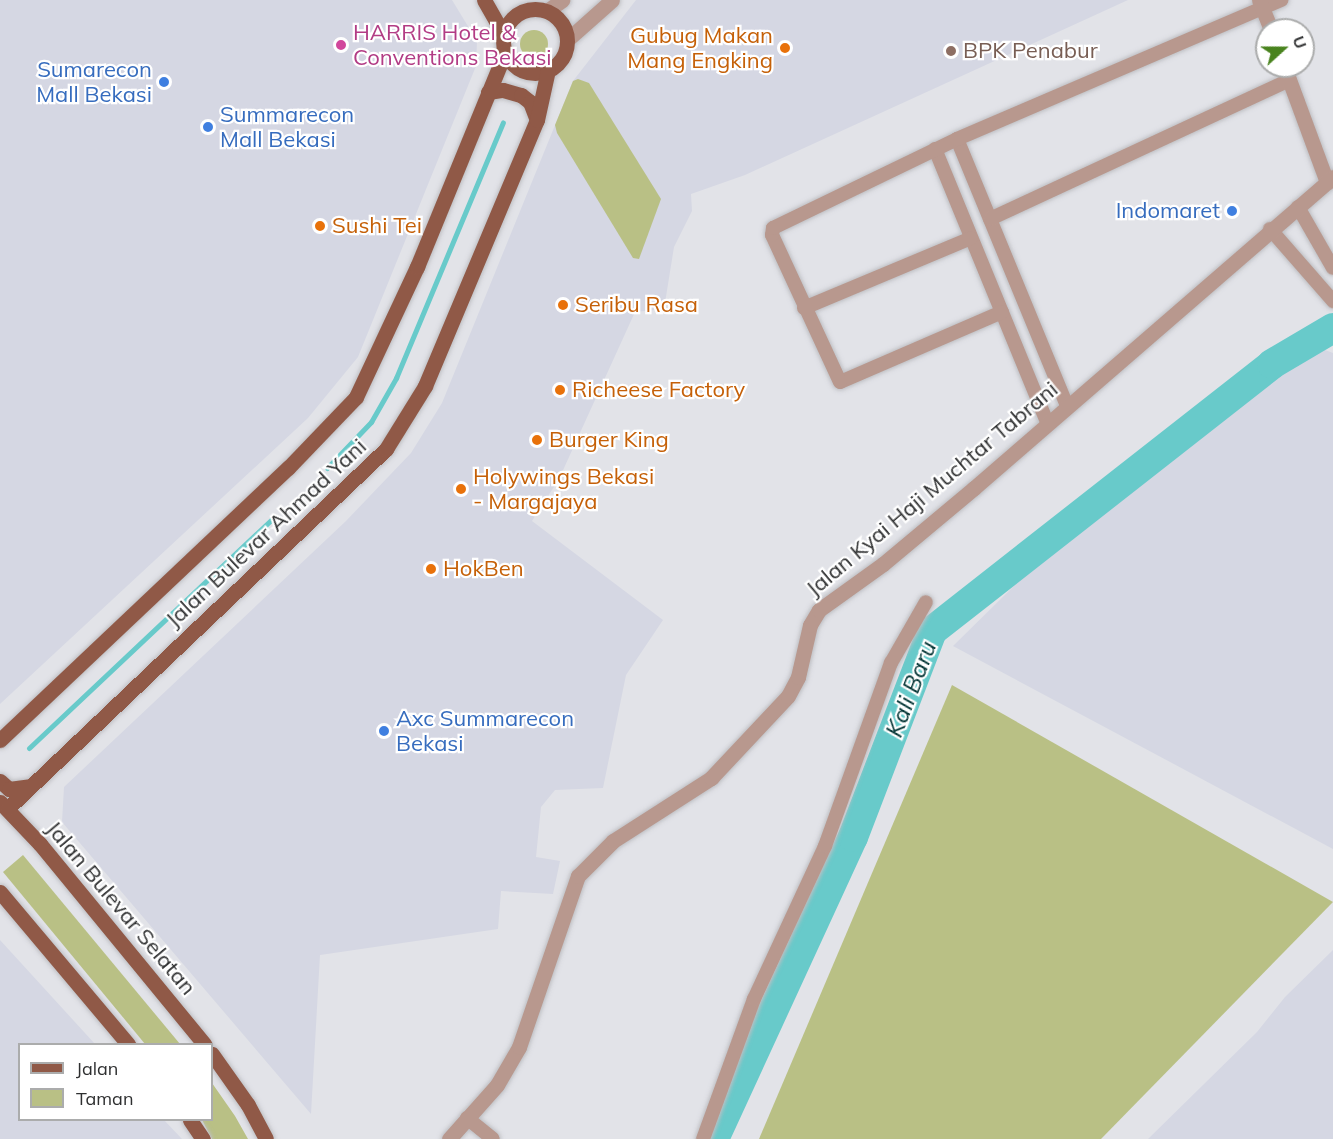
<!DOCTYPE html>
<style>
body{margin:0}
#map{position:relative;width:1333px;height:1139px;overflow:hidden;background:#e2e3e8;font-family:Mulish,sans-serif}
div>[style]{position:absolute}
.built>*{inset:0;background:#d5d7e3}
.green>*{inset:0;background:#b9c085}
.round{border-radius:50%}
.stream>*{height:5px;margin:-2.5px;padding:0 2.5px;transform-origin:2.5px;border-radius:2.5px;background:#68caca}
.river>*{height:30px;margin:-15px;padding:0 15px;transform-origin:15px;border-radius:15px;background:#68caca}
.roads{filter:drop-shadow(0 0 2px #bebfc3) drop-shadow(0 0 2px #bebfc3)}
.minor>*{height:14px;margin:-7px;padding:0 7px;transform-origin:7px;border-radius:7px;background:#b8988e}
.tertiary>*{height:15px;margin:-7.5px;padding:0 7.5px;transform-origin:7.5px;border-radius:7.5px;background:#b8988e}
.primary>*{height:15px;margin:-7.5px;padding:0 7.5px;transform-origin:7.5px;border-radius:7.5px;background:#905947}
.primary>.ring{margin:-7.5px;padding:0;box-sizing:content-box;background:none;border:15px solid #905947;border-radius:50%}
.dots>*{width:16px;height:16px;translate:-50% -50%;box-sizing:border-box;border:3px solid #fff;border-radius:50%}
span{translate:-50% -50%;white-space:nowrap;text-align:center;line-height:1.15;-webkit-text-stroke:4.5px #fff;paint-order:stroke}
.hotel-label{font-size:22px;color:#b23c85}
.left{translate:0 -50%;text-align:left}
.food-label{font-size:22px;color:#c56008}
.right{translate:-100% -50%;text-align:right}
.education-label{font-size:22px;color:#785e54}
.shop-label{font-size:22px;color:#366cbe}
.street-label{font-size:22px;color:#2e2f30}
.water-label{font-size:24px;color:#023434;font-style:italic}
.legend{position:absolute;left:18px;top:1043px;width:195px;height:78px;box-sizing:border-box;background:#fff;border:2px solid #abacac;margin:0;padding:8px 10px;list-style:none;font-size:18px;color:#2e2f30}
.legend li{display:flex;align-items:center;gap:12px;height:30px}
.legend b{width:30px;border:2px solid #abacac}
.north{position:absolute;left:1255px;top:18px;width:60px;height:60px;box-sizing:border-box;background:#fff;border:2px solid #abacac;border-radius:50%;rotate:69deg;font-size:16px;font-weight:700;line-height:24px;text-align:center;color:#2e2f30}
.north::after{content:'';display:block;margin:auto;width:21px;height:27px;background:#49831e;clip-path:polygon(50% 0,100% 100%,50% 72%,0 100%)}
</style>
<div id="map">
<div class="built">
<div style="clip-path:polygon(0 0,452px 0,477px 41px,476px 66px,358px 357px,308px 418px,0 704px)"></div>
<div style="clip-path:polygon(636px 0,1128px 0,745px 175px,691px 194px,692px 211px,674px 247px,664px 309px,635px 312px,559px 479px,532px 521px,663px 620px,626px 675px,603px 788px,555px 790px,541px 807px,536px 857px,560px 861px,553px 894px,501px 891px,498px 929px,320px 955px,311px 1114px,62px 822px,64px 787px,346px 521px,411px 453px,442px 403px,573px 81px)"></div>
<div style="clip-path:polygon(1317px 347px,1333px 353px,1333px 849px,953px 646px,1149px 453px)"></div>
<div style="clip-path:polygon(0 940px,95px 1044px,20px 1044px,20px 1120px,164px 1120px,182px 1139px,0 1139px)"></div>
<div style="clip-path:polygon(1333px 950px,1333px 1139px,1148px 1139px,1257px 1032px,1285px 997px)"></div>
</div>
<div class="green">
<div class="round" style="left:520px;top:30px;width:28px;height:28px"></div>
<div style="clip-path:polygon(578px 79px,589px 83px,661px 199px,639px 259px,633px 258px,557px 133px,555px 125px,573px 81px)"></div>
<div style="clip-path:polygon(952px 685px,1333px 902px,1101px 1139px,759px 1139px)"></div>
<div style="clip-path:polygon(23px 855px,180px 1044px,145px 1044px,3px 872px)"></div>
<div style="clip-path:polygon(212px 1083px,235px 1116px,248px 1139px,212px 1139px,202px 1120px,212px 1120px)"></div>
</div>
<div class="stream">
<div style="left:327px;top:468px;width:64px;rotate:-46.3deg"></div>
<div style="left:371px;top:422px;width:51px;rotate:-60.4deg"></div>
<div style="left:396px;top:378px;width:277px;rotate:-67.3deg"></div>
<div style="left:29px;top:748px;width:335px;rotate:-43.3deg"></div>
</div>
<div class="river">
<div style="left:714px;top:1139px;width:332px;rotate:-65.3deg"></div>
<div style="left:853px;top:837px;width:221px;rotate:-69deg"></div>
<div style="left:932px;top:631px;width:432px;rotate:-38.1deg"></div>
<div style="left:1272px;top:364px;width:71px;rotate:-30.5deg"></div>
</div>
<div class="roads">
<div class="minor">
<div style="left:957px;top:139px;width:289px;rotate:67.6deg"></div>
<div style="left:935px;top:149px;width:295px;rotate:67.7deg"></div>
<div style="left:1298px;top:207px;width:70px;rotate:60.2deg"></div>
<div style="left:990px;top:219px;width:330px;rotate:-24.9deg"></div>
<div style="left:1270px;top:229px;width:96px;rotate:48.8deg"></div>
<div style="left:804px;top:308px;width:181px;rotate:-22.7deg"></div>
<div style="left:1002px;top:312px;width:176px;rotate:156.6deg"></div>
<div style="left:840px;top:382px;width:162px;rotate:-114.8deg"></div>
<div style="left:772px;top:235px;width:7px;rotate:-82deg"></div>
<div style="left:773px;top:228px;width:204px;rotate:-25.8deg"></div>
<div style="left:957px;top:139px;width:353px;rotate:-23.2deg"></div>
<div style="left:467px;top:1118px;width:33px;rotate:39deg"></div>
<div style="left:703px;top:1139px;width:149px;rotate:-70deg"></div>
<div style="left:754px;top:999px;width:169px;rotate:-65.1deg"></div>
<div style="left:825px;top:846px;width:195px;rotate:-70.2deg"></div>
<div style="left:891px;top:663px;width:70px;rotate:-60.2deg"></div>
</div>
<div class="tertiary">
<div style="left:1259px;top:0;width:32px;rotate:68deg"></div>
<div style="left:547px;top:11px;width:19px;rotate:-36deg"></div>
<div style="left:567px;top:40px;width:60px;rotate:-41.6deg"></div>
<div style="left:1284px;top:66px;width:124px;rotate:69.7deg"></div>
<div style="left:449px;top:1139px;width:72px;rotate:-48.4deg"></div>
<div style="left:497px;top:1085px;width:44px;rotate:-59.9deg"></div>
<div style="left:519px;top:1047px;width:181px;rotate:-71deg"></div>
<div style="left:578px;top:876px;width:49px;rotate:-45deg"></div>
<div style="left:613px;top:841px;width:117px;rotate:-32.7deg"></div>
<div style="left:711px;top:778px;width:112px;rotate:-46.8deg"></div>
<div style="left:788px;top:696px;width:21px;rotate:-62deg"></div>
<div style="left:798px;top:677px;width:53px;rotate:-77deg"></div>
<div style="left:810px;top:625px;width:17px;rotate:-59deg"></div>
<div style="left:819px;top:610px;width:79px;rotate:-35.7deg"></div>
<div style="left:883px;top:564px;width:119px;rotate:-39.9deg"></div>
<div style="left:974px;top:488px;width:475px;rotate:-40.9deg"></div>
</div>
<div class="primary">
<div style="left:484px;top:0;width:40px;rotate:60.3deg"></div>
<div class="ring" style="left:503px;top:9px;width:49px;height:49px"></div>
<div style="left:488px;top:92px;width:15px;rotate:-8deg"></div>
<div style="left:503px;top:90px;width:19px;rotate:16deg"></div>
<div style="left:521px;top:95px;width:11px;rotate:38deg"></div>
<div style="left:530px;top:102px;width:19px;rotate:69deg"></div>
<div style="left:0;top:740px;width:396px;rotate:-43.4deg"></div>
<div style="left:288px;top:468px;width:98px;rotate:-46.2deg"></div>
<div style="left:356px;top:397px;width:144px;rotate:-64.9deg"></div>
<div style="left:417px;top:267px;width:232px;rotate:-67.7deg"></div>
<div style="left:0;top:781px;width:12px;rotate:42deg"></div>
<div style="left:9px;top:789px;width:21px;rotate:-8deg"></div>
<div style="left:0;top:802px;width:58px;rotate:46.4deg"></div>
<div style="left:40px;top:844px;width:259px;rotate:50.6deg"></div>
<div style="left:7px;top:809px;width:523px;rotate:-43.53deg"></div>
<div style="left:386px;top:449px;width:74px;rotate:-58.2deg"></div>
<div style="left:425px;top:386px;width:289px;rotate:-67.2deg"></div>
<div style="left:537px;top:120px;width:51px;rotate:-77.6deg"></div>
<div style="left:0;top:892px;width:199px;rotate:49.9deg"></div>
<div style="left:212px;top:1054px;width:62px;rotate:54.8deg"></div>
<div style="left:248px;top:1105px;width:38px;rotate:62deg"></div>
<div style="left:190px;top:1120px;width:23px;rotate:56deg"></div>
</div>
</div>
<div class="dots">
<div style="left:341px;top:45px;background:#d1479c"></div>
<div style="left:785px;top:48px;background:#e8710a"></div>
<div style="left:951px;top:51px;background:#8d6e63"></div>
<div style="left:164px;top:82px;background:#3f7fe0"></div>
<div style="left:208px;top:127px;background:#3f7fe0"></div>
<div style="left:1232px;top:211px;background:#3f7fe0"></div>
<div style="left:320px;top:226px;background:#e8710a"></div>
<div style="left:563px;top:305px;background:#e8710a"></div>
<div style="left:560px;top:390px;background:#e8710a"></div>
<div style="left:537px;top:440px;background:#e8710a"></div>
<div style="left:461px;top:489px;background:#e8710a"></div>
<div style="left:431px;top:569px;background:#e8710a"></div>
<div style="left:384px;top:731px;background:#3f7fe0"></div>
</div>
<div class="hotel-label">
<span class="left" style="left:353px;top:45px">HARRIS Hotel &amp;<br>Conventions Bekasi</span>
</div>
<div class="food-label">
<span class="right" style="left:773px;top:48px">Gubug Makan<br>Mang Engking</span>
<span class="left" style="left:332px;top:226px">Sushi Tei</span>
<span class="left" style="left:575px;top:305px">Seribu Rasa</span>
<span class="left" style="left:572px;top:390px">Richeese Factory</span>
<span class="left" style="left:549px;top:440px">Burger King</span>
<span class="left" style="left:473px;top:489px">Holywings Bekasi<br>- Margajaya</span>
<span class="left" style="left:443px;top:569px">HokBen</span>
</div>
<div class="education-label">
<span class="left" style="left:963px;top:51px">BPK Penabur</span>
</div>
<div class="shop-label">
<span class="right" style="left:152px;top:82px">Sumarecon<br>Mall Bekasi</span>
<span class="left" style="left:220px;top:127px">Summarecon<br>Mall Bekasi</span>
<span class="right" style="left:1220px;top:211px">Indomaret</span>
<span class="left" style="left:396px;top:731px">Axc Summarecon<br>Bekasi</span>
</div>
<div class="street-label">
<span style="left:932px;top:489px;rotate:-40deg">Jalan Kyai Haji Muchtar Tabrani</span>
<span style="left:266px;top:533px;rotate:-43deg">Jalan Bulevar Ahmad Yani</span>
<span style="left:121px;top:908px;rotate:50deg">Jalan Bulevar Selatan</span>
</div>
<div class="water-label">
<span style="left:911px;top:689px;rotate:-69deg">Kali Baru</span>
</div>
<ul class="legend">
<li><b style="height:8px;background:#905947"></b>Jalan</li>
<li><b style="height:16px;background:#b9c085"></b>Taman</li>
</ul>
<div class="north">U</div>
</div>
